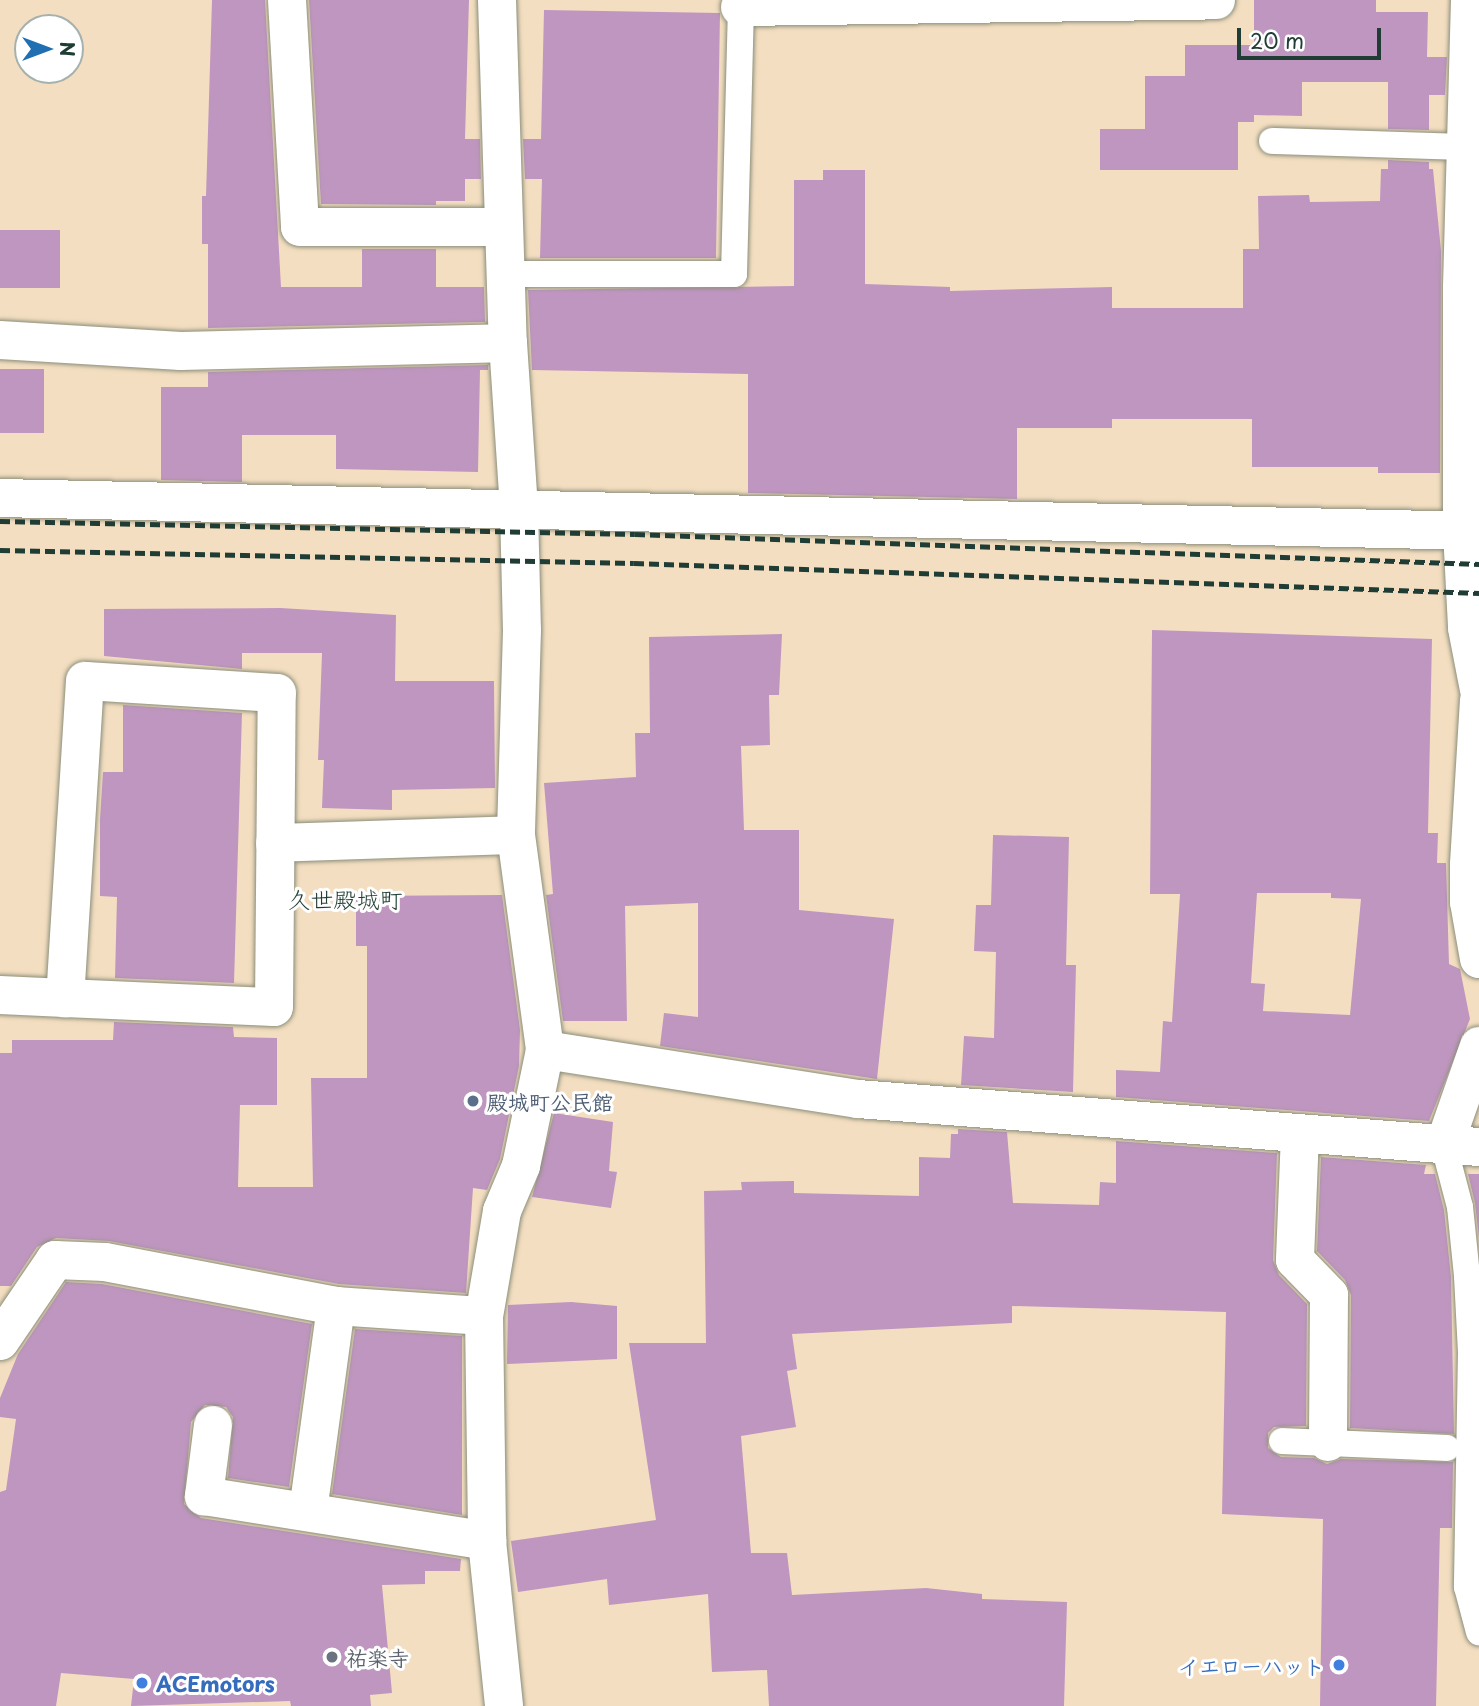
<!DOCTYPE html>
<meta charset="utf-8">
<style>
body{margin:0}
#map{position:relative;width:1479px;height:1706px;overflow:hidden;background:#f4dec1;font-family:"Playpen Sans","Klee One",sans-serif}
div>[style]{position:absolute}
.building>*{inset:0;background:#bf96c0}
.roads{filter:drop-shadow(0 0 2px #8a8e7a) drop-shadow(0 0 2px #8a8e7a)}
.service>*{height:26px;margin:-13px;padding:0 13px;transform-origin:13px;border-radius:13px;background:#fff}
.minor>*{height:38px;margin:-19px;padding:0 19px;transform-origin:19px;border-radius:19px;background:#fff}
.tertiary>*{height:38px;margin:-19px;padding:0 19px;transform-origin:19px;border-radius:19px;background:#fff}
.rail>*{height:5px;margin-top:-2.5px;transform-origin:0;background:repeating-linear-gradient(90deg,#1f3d34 0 10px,transparent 0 15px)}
.dots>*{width:19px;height:19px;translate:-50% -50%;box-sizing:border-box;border:4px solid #fff;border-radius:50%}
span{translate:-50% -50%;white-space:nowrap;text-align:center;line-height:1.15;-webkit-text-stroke:6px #fff;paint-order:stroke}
.service-label{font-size:21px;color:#4e5e75;font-weight:700}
.left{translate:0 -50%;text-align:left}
.worship-label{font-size:21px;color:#5b616d;font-weight:700}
.shop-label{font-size:21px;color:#366cbe;font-weight:700}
.right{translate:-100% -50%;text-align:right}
.neighbourhood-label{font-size:23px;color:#1f3d34}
.north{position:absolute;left:14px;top:14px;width:70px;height:70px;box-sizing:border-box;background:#fff;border:2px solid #a5b1ae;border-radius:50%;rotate:90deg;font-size:19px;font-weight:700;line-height:28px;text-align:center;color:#1f3d34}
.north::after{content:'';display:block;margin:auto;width:24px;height:32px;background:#1f6fb2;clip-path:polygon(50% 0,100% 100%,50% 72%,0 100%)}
.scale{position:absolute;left:1237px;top:28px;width:144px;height:32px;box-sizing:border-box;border:4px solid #1f3d34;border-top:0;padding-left:9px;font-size:21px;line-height:24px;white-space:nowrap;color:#1f3d34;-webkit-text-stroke:5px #fff;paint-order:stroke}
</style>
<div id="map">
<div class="building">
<div style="clip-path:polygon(212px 0,265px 0,281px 287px,362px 287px,362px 249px,436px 249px,436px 287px,484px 287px,485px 322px,208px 328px,208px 244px,202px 244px,202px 196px,206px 196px)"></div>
<div style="clip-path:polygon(309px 0,469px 0,465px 139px,480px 139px,481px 179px,465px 179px,465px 201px,436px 201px,436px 205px,321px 204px)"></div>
<div style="clip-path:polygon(1254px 0,1376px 0,1376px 12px,1428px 12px,1427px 57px,1447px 57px,1445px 95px,1429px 95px,1429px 130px,1388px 129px,1388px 82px,1302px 82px,1302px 116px,1254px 115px,1254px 122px,1238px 122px,1238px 170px,1100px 170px,1100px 129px,1145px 129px,1145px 76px,1185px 76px,1185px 45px,1254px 45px)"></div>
<div style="clip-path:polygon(544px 10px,720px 13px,716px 258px,540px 258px,542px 179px,525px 179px,523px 139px,541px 139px)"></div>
<div style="clip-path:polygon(1388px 160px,1429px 162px,1429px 169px,1433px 169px,1441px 251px,1440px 473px,1378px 473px,1378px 467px,1252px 467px,1252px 419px,1112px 419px,1112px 428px,1017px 428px,1017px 499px,748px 493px,748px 374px,532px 370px,528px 290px,794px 286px,794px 180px,823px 180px,823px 170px,865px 170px,865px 284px,950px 287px,950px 291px,1112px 287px,1112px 308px,1243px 308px,1243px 249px,1259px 249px,1258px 196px,1309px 195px,1310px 202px,1380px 201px,1381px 169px,1388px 169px)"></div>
<div style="clip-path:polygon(0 230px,60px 230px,60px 288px,0 288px)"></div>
<div style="clip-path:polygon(488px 365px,488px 370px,480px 370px,478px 472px,336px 469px,336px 435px,242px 435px,242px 482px,161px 480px,161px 387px,208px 387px,208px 372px)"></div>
<div style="clip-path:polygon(0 369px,44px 369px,44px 433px,0 433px)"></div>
<div style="clip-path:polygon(280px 608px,396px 615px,395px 681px,494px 681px,495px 788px,392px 790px,392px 810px,322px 808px,324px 760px,318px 760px,322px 653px,242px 653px,242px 669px,104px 656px,104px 609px)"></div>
<div style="clip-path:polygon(evenodd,1152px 630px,1432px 639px,1428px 833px,1438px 833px,1437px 863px,1446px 863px,1449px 964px,1460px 969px,1470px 1019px,1429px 1121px,1116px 1097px,1116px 1070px,1160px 1072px,1163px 1021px,1172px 1022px,1180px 894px,1150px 894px,1152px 630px,1257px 893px,1331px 893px,1331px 898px,1361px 899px,1350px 1015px,1263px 1011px,1265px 984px,1251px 983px,1257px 893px)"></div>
<div style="clip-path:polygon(782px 634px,779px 695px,769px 695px,770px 745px,741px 746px,744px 830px,799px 830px,799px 910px,894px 919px,877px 1079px,660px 1046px,664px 1013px,698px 1017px,698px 903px,625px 906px,627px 1021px,563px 1021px,546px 895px,553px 894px,544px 783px,636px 777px,635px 733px,650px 733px,649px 637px)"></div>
<div style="clip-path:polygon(123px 705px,242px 713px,234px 983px,115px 978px,117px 897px,100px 896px,100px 819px,103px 772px,123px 772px)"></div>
<div style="clip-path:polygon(993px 835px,1069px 837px,1066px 965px,1076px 965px,1073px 1092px,961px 1085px,964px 1036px,994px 1038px,996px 952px,974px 951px,976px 905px,991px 905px)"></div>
<div style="clip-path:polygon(502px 895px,520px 1030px,519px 1066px,500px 1159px,487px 1190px,473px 1188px,466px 1293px,339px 1284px,109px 1241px,56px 1238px,37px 1247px,11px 1286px,0 1286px,0 1053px,12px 1053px,12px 1040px,113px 1040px,114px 1022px,233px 1027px,234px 1037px,277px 1038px,277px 1105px,240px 1105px,238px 1187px,313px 1187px,311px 1078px,367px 1078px,367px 946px,356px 946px,356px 896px)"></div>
<div style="clip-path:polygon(554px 1113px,613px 1122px,609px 1171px,617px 1172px,611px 1208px,532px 1197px)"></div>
<div style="clip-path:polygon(958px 1129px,1007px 1132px,1013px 1203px,1099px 1205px,1100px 1182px,1116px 1183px,1116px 1141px,1277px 1153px,1273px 1260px,1279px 1275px,1307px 1304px,1306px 1426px,1274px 1427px,1268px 1433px,1268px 1448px,1281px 1457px,1314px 1458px,1327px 1464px,1341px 1459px,1453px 1462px,1452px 1528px,1440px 1528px,1436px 1706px,1320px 1706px,1323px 1519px,1222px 1514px,1226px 1312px,1012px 1306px,1012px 1323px,792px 1334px,797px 1369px,787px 1371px,796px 1427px,741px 1436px,751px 1553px,787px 1553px,792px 1595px,926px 1588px,982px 1594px,982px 1599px,1067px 1602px,1064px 1706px,769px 1706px,767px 1670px,712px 1672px,708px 1594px,609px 1605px,607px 1579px,518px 1592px,511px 1541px,656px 1520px,629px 1343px,706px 1343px,704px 1191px,742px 1190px,741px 1182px,794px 1181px,794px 1193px,919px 1196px,919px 1157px,950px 1158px,951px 1134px,958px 1134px)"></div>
<div style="clip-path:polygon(1321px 1157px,1426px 1165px,1424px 1174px,1435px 1174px,1444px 1210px,1451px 1277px,1454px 1434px,1350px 1428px,1351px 1295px,1345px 1280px,1317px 1251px)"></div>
<div style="clip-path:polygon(1468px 1174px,1479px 1174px,1479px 1238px,1475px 1203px)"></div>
<div style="clip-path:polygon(66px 1282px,102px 1284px,312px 1324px,289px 1487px,228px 1478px,233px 1417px,226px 1407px,205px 1405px,191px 1422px,184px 1504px,201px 1518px,461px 1559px,460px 1571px,425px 1571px,425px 1584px,382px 1585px,392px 1693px,370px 1695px,371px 1706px,291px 1706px,290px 1701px,131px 1706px,134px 1679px,61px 1673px,56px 1706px,0 1706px,0 1492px,6px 1490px,16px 1419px,0 1417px,0 1398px,18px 1354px)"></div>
<div style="clip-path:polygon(571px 1302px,617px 1306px,617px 1359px,507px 1364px,508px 1305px)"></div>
<div style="clip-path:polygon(355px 1329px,462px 1336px,462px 1515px,332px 1494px)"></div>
</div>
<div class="roads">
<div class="service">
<div style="left:1272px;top:141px;width:195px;rotate:1.8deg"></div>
<div style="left:506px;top:274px;width:228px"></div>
<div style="left:734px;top:274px;width:274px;rotate:-88.5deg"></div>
<div style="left:1444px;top:1146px;width:63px;rotate:75.3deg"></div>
<div style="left:1460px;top:1207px;width:69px;rotate:84.2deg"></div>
<div style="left:1467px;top:1276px;width:76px;rotate:87deg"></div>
<div style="left:1471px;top:1352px;width:235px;rotate:91deg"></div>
<div style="left:1467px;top:1587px;width:47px;rotate:75.1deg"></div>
<div style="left:1282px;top:1441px;width:165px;rotate:2.4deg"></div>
</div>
<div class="minor">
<div style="left:287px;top:0;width:227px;rotate:86.7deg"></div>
<div style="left:300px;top:227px;width:204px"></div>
<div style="left:497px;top:0;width:343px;rotate:88.2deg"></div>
<div style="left:508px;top:343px;width:166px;rotate:86.2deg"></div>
<div style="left:519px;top:509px;width:121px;rotate:88.6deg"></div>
<div style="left:522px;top:630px;width:205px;rotate:91.7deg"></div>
<div style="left:516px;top:835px;width:217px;rotate:82.3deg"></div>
<div style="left:545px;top:1050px;width:118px;rotate:101.7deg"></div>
<div style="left:521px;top:1166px;width:49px;rotate:112.9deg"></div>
<div style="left:502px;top:1211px;width:107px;rotate:99.7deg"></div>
<div style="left:484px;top:1316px;width:225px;rotate:89.2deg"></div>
<div style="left:487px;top:1541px;width:166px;rotate:84.1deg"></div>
<div style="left:1470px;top:0;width:288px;rotate:91.6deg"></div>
<div style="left:1462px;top:288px;width:243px;rotate:90deg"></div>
<div style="left:1462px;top:531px;width:97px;rotate:87deg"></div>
<div style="left:1467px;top:628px;width:63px;rotate:79deg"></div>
<div style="left:740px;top:7px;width:476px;rotate:-0.8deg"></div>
<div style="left:0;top:340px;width:181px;rotate:3.5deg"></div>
<div style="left:181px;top:351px;width:327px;rotate:-1.4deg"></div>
<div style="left:1479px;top:700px;width:165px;rotate:93.5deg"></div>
<div style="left:1469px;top:865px;width:37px;rotate:90deg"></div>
<div style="left:1469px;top:902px;width:58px;rotate:80deg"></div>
<div style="left:275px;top:843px;width:241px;rotate:-1.9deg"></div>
<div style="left:0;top:995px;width:65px;rotate:2.6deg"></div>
<div style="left:65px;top:998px;width:209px;rotate:2.5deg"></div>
<div style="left:274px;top:1007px;width:314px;rotate:-89.5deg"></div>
<div style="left:277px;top:693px;width:192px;rotate:-176.4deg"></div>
<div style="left:85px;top:681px;width:318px;rotate:93.6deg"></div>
<div style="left:545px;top:1050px;width:317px;rotate:8.9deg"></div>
<div style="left:858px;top:1099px;width:623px;rotate:4.42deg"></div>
<div style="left:1300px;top:1134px;width:126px;rotate:92.3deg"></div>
<div style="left:1295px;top:1260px;width:49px;rotate:45.8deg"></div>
<div style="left:1329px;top:1295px;width:147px;rotate:90.4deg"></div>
<div style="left:1444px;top:1146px;width:106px;rotate:-70.7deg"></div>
<div style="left:0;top:1341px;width:98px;rotate:-55.8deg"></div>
<div style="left:55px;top:1260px;width:50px;rotate:2.3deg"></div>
<div style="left:105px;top:1262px;width:235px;rotate:10.8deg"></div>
<div style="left:336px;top:1306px;width:148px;rotate:3.9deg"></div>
<div style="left:213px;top:1425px;width:72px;rotate:97.2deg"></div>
<div style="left:204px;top:1496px;width:287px;rotate:9deg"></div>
<div style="left:308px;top:1511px;width:207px;rotate:-82.2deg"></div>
</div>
<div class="tertiary">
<div style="left:0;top:498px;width:1479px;rotate:1.28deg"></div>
</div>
</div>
<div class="rail">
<div style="left:0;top:521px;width:635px;rotate:1.17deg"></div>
<div style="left:635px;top:534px;width:845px;rotate:2.04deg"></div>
<div style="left:0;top:550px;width:634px;rotate:1.17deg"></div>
<div style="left:634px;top:563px;width:846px;rotate:2.03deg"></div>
</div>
<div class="dots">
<div style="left:473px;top:1101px;background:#5c6f8a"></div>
<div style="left:332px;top:1657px;background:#6b7280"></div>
<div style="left:1339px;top:1665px;background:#3f7fe0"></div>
<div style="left:142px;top:1683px;background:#3f7fe0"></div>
</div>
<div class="service-label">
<span class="left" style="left:487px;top:1101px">殿城町公民館</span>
</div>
<div class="worship-label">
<span class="left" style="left:346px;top:1657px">祐楽寺</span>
</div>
<div class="shop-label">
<span class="right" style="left:1325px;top:1665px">イエローハット</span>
<span class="left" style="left:156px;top:1683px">ACEmotors</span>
</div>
<div class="neighbourhood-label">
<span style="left:345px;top:899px">久世殿城町</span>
</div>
<div class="north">N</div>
<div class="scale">20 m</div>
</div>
